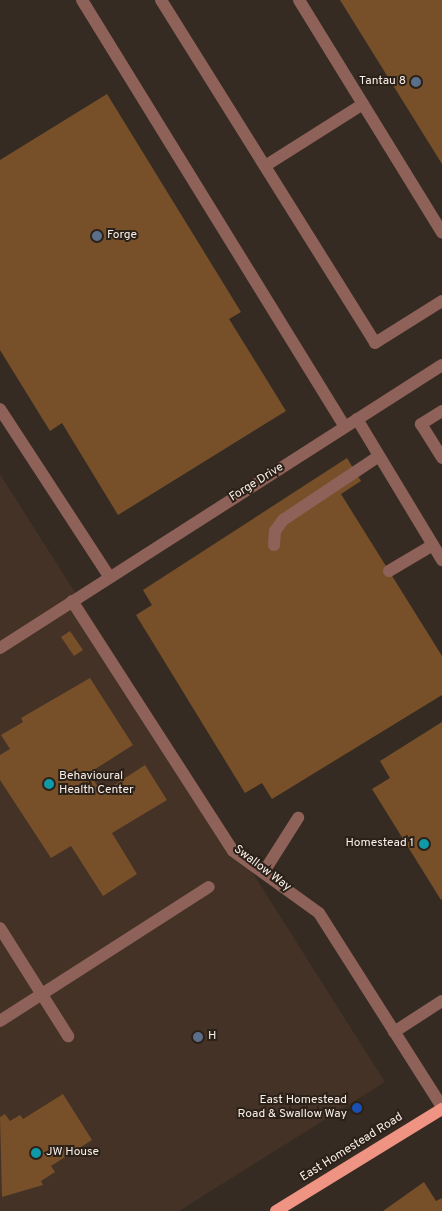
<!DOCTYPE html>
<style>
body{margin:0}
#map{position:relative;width:442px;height:1211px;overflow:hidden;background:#362b22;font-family:Overpass,sans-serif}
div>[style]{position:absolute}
.built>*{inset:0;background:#433225}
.building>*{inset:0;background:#77502a}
.minor>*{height:12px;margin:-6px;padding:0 6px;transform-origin:6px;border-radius:6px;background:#8f6259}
.major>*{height:12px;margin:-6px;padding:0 6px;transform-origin:6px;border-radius:6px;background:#ef9383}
.dots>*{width:14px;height:14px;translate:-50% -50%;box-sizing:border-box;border:2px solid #2c2118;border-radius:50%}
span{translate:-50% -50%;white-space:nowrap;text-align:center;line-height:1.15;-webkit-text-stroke:4px #2c2118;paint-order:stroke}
.poi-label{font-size:12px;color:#f8f0ea}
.right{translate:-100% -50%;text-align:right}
.left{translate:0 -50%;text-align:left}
.street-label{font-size:12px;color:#f8f0ea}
</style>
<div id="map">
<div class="built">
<div style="clip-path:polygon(0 474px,385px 1082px,179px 1211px,0 1211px)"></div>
</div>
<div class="building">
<div style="clip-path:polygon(340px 0,442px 0,442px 164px)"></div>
<div style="clip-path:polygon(107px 94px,241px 312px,229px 319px,286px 411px,118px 515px,62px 423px,50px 431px,0 350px,0 160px)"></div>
<div style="clip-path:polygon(347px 458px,361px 481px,341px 494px,442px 656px,442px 695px,272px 799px,262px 783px,245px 793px,136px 615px,152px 605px,143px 590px)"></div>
<div style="clip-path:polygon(70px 631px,83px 650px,74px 656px,61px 637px)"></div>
<div style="clip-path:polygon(90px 678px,133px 745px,89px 773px,102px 793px,145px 765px,167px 800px,112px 833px,137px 874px,103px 896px,71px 846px,51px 858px,0 780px,0 755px,10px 749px,1px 735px,23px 722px,21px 718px)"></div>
<div style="clip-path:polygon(442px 722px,442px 899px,441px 900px,372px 789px,390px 778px,380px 761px)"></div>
<div style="clip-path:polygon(63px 1094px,92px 1140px,51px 1166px,55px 1172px,41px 1181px,43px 1185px,2px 1197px,0 1117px,5px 1114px,10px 1121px,20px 1115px,23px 1119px)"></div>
<div style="clip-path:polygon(424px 1182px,436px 1201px,442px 1198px,442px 1211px,383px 1211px)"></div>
</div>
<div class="minor">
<div style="left:82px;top:0;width:501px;rotate:58.37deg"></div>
<div style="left:161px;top:0;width:404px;rotate:58deg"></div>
<div style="left:375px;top:343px;width:79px;rotate:-32.1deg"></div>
<div style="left:299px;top:0;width:273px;rotate:58.4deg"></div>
<div style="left:265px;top:166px;width:116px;rotate:-32.3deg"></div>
<div style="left:0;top:409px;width:199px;rotate:56.9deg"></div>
<div style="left:442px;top:411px;width:25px;rotate:148deg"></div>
<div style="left:421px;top:424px;width:40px;rotate:58deg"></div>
<div style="left:357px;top:419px;width:165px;rotate:58.9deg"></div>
<div style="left:274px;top:545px;width:14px;rotate:-86deg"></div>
<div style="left:275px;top:531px;width:14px;rotate:-54deg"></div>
<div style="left:283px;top:520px;width:115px;rotate:-33.7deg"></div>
<div style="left:389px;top:571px;width:51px;rotate:-30.6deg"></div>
<div style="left:72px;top:601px;width:297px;rotate:57.2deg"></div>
<div style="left:233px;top:851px;width:106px;rotate:35.8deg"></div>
<div style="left:319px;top:913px;width:230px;rotate:57.6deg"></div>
<div style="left:0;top:648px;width:525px;rotate:-32.63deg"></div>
<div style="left:265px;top:870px;width:62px;rotate:-57.6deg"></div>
<div style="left:0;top:928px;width:128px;rotate:57.8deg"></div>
<div style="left:0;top:1021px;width:248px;rotate:-32.7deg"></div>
<div style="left:394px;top:1032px;width:57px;rotate:-32.9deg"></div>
</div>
<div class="major">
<div style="left:276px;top:1211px;width:195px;rotate:-31.6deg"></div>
</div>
<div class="dots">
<div style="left:416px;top:82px;background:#5c6f8a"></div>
<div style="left:97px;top:236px;background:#5c6f8a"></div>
<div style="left:49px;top:784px;background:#0f9aa8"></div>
<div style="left:424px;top:844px;background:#0f9aa8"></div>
<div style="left:198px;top:1037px;background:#5c6f8a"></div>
<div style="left:357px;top:1108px;background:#1a4fb4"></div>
<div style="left:36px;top:1153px;background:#0f9aa8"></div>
</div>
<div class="poi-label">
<span class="right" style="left:406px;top:82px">Tantau 8</span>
<span class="left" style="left:107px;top:236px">Forge</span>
<span class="left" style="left:59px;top:784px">Behavioural<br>Health Center</span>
<span class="right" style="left:414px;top:844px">Homestead 1</span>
<span class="left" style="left:208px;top:1037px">H</span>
<span class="right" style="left:347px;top:1108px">East Homestead<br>Road &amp; Swallow Way</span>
<span class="left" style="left:46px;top:1153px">JW House</span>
</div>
<div class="street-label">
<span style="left:257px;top:483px;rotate:-32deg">Forge Drive</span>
<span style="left:262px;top:869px;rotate:37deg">Swallow Way</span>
<span style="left:352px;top:1148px;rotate:-32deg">East Homestead Road</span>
</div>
</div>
